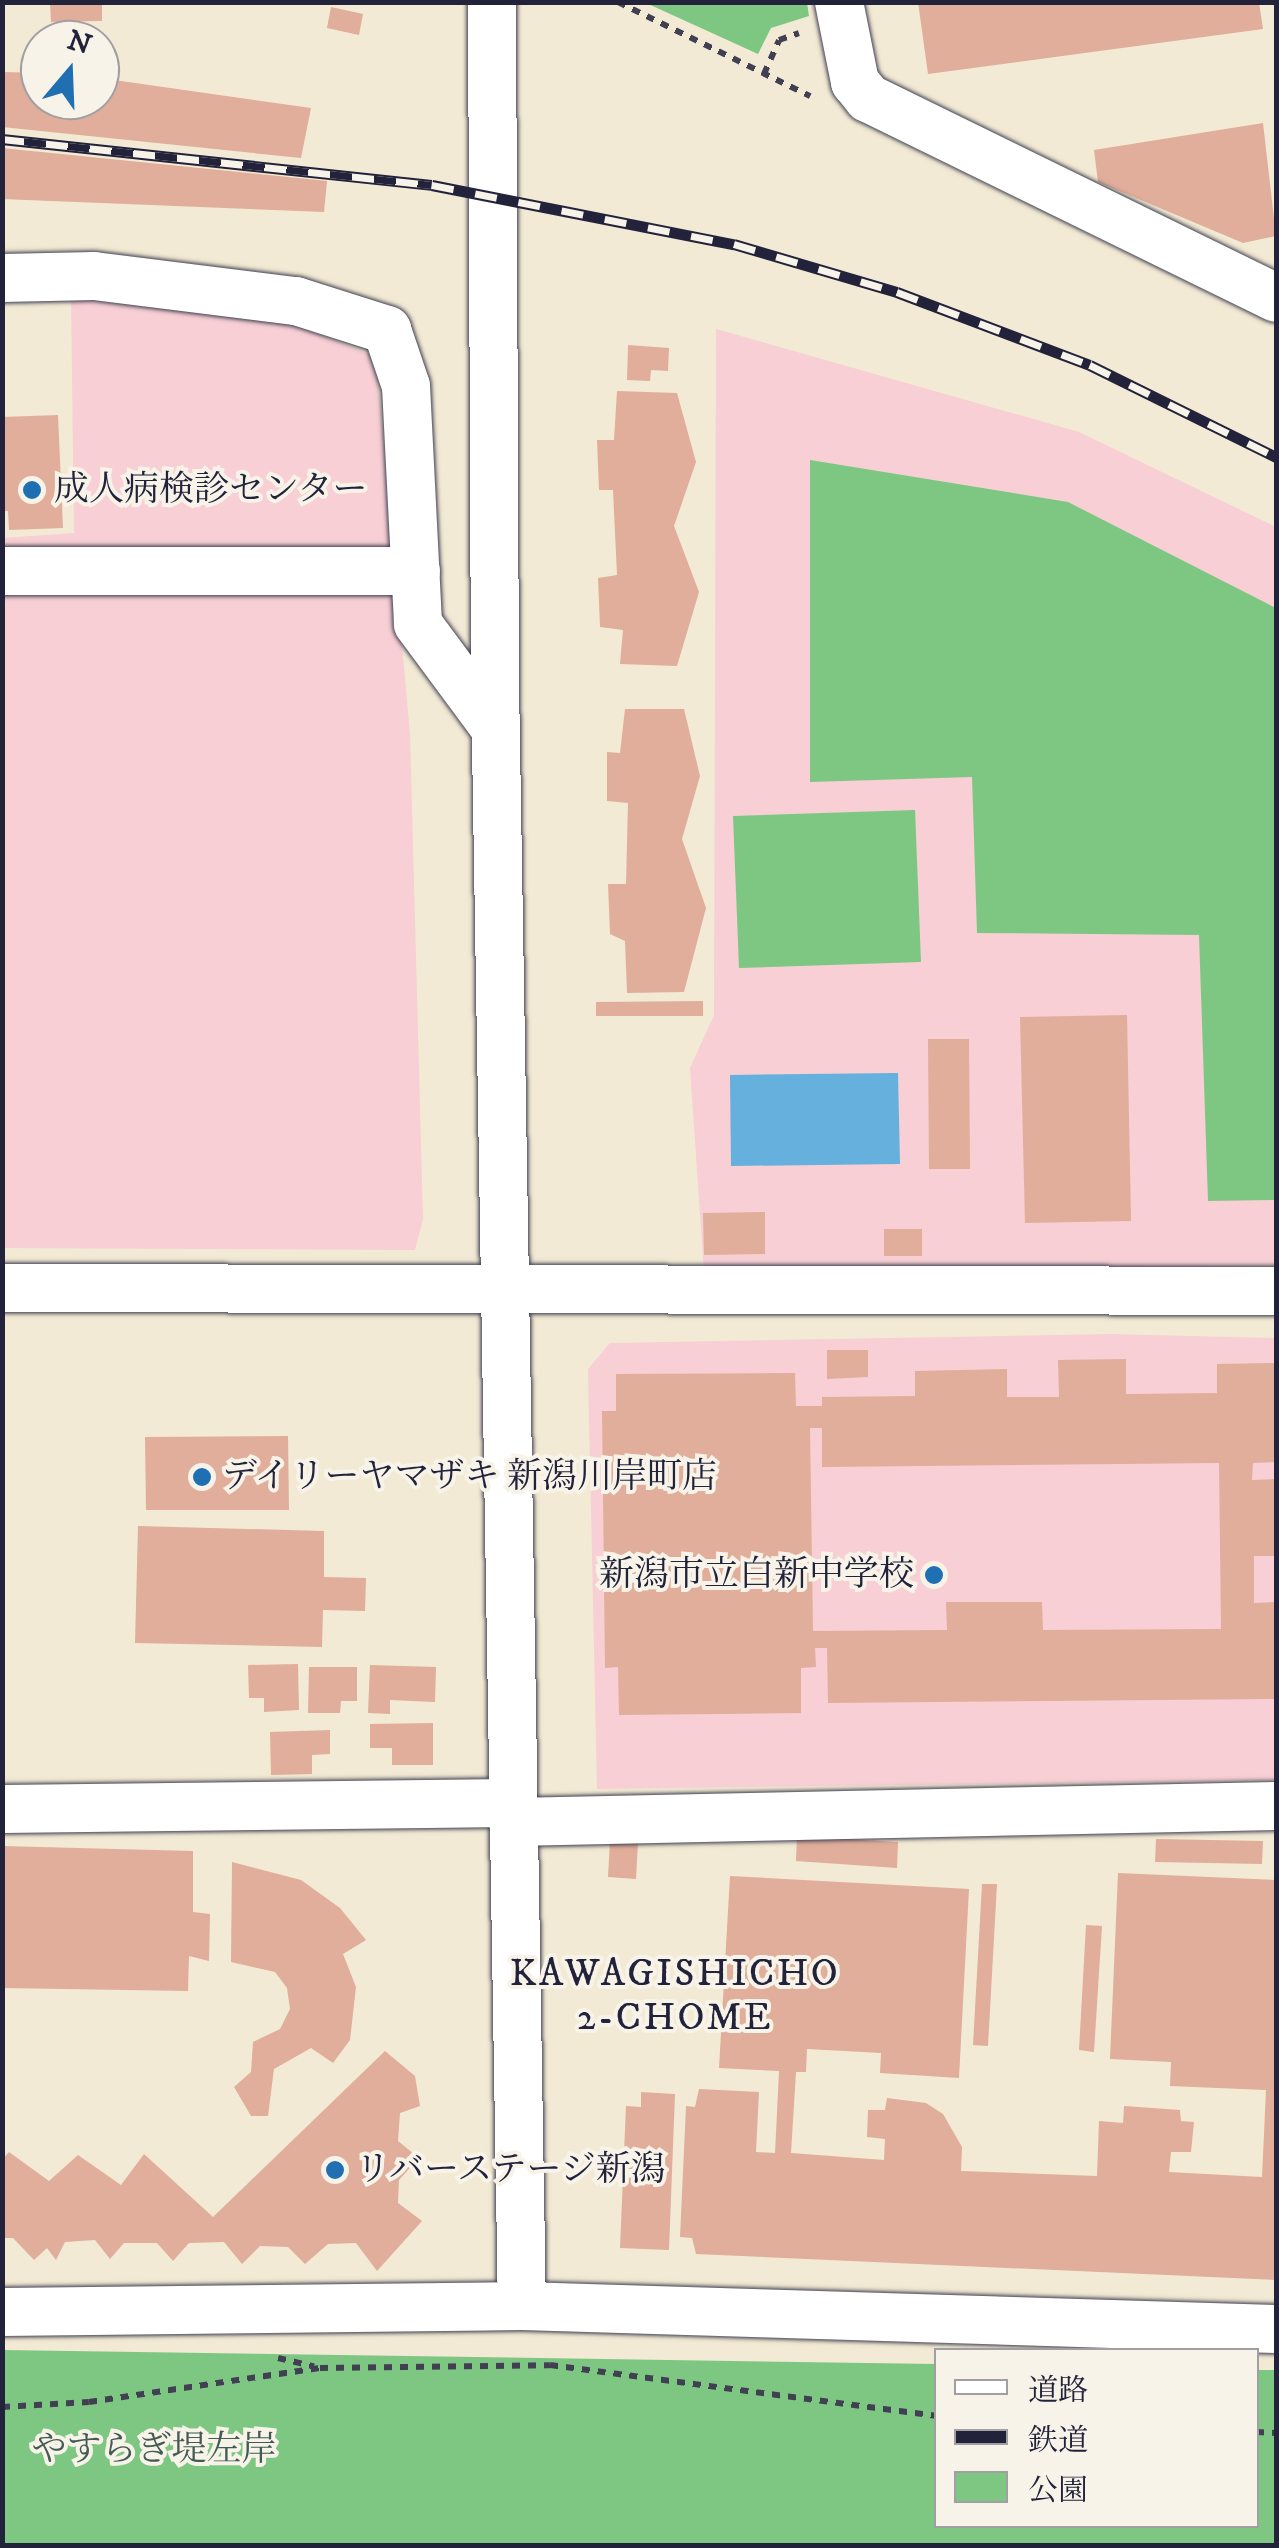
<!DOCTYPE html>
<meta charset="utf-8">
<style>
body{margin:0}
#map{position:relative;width:1279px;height:2548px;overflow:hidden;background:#f2ead4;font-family:"IM FELL DW Pica","Noto Serif JP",serif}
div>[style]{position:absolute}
.built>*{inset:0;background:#f7cfd4}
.green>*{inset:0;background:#7ec783}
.water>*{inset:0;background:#66b0de}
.building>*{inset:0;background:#e0ae9a}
.path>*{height:6px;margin-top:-3px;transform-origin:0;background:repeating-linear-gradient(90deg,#414052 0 8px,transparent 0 16px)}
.roads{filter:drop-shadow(0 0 2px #414052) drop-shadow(0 0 2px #414052)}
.minor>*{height:48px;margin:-24px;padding:0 24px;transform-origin:24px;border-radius:24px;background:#fff}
.rail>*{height:11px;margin-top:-5.5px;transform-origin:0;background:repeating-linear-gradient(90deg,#f7f3e8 0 22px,#22223b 0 44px);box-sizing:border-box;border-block:2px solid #22223b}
.dots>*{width:28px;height:28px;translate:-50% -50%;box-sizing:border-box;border:5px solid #f7f3e8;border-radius:50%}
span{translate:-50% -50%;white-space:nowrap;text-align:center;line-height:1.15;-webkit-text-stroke:8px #f7f3e8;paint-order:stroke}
.poi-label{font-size:35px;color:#22223b}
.left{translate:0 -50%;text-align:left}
.right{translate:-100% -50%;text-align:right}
.park-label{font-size:35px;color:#425c54}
.neighbourhood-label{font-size:38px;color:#22223b;letter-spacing:2.5px}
.frame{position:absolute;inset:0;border:5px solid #22223b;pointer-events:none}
.legend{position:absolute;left:934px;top:2348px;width:325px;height:180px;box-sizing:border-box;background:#f7f3e8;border:2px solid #a29fa3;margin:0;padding:12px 18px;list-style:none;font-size:30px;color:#22223b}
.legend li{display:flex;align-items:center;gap:20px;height:50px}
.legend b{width:50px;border:2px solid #a29fa3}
.north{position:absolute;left:20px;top:20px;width:100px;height:100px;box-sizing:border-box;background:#f7f3e8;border:2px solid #a29fa3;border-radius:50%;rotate:19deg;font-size:28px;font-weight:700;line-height:40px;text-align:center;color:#22223b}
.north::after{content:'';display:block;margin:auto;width:35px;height:45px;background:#1f6fb2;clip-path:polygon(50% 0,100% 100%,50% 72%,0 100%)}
</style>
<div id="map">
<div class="built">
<div style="clip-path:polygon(71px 296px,281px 319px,376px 357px,410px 734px,423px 1219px,415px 1250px,3px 1248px,3px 538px,74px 533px)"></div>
<div style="clip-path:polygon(716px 329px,1079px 432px,1276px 527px,1276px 1265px,704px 1272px,690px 1068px,714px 1015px)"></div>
<div style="clip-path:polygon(1110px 1334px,1276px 1338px,1276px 1780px,597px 1789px,588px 1369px,610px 1343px)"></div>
</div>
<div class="green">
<div style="clip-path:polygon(646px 3px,807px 3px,809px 16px,771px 28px,758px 54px)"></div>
<div style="clip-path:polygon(810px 460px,1068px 502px,1276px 608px,1276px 1200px,1208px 1201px,1199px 935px,977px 933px,972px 777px,810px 782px)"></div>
<div style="clip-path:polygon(915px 810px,921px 962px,739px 968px,733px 816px)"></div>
<div style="clip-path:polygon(2px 2350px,936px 2364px,936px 2526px,1256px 2526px,1257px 2370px,1276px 2370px,1276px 2545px,3px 2545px)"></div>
</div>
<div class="water">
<div style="clip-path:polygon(898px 1073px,900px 1164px,731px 1166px,730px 1075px)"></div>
</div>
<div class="building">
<div style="clip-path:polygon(50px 2px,102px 2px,102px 21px,51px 22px)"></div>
<div style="clip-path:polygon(918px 2px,1259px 2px,1263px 29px,928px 74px)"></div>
<div style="clip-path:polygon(331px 7px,363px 14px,359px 35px,327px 28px)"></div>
<div style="clip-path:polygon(2px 72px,40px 73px,40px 100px,100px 100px,100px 78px,311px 108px,301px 158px,2px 127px)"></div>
<div style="clip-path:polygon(1263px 123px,1276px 236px,1243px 243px,1098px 182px,1094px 150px)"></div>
<div style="clip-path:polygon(2px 148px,327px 181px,324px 212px,2px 199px)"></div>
<div style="clip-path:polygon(628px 345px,669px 348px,668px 371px,651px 370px,650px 381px,627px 380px)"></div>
<div style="clip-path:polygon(617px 391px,677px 393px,696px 462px,674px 526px,699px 592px,677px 666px,620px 664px,623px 630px,600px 627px,598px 578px,617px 575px,613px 490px,599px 490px,597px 440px,614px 440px)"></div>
<div style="clip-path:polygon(58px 415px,63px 528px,9px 530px,8px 511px,2px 511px,2px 417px)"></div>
<div style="clip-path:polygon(625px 709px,684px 709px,700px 776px,682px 839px,706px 908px,684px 992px,627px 993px,625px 941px,610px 934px,608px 884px,626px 884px,628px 803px,607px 801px,607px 752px,620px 753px)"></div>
<div style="clip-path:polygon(703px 1001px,703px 1016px,596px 1016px,596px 1002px)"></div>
<div style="clip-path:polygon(1127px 1015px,1131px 1221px,1025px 1223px,1020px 1017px)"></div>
<div style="clip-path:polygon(928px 1039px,969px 1039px,970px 1169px,929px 1169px)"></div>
<div style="clip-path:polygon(765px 1212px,765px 1254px,704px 1255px,703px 1213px)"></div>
<div style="clip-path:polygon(884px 1229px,922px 1229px,922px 1256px,884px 1256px)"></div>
<div style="clip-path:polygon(827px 1350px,868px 1350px,868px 1377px,827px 1379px)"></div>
<div style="clip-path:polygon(evenodd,1126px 1359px,1126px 1394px,1217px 1393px,1217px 1364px,1276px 1363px,1276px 1462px,1253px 1463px,1252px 1480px,1276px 1479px,1276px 1556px,1254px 1556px,1254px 1603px,1276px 1602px,1276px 1699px,828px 1703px,827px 1648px,815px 1648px,816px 1667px,801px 1668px,801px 1713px,619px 1715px,618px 1667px,605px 1668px,602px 1411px,616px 1411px,616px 1374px,795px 1373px,796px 1406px,822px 1406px,822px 1397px,915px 1396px,915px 1371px,1007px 1369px,1007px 1397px,1059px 1397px,1058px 1360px,1126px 1359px,810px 1428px,822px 1428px,822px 1467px,1219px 1463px,1221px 1629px,1043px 1630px,1042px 1602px,946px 1602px,947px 1630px,813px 1631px,810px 1428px)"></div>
<div style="clip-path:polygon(288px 1436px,289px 1510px,146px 1510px,145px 1437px)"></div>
<div style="clip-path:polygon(138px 1526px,324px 1531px,324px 1577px,366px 1578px,365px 1611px,323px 1610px,322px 1647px,135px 1643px)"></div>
<div style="clip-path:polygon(298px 1664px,299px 1710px,264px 1712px,264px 1698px,249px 1698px,248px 1665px)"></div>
<div style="clip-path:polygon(370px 1665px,436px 1667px,435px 1702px,390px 1700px,390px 1714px,368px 1713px)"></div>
<div style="clip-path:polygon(309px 1667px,357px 1667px,357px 1701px,341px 1701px,340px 1713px,308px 1713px)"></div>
<div style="clip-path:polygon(433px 1723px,433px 1765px,392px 1765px,392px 1748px,370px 1748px,370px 1724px)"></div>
<div style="clip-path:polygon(330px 1730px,330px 1754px,312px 1755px,312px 1774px,271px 1775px,270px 1732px)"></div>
<div style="clip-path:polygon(797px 1836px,898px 1842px,897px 1868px,796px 1861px)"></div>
<div style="clip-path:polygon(1156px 1839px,1263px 1841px,1262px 1864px,1155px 1862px)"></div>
<div style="clip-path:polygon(610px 1840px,638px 1842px,636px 1879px,608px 1877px)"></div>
<div style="clip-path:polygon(2px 1846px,193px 1851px,193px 1912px,210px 1914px,209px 1961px,189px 1956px,188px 1991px,2px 1988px)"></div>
<div style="clip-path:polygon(232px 1862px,301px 1880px,340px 1908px,366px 1940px,343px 1954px,356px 1987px,350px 2040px,333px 2063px,311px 2048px,274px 2069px,268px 2116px,251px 2116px,234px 2087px,251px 2072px,253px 2042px,280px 2029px,290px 2009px,287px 1988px,275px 1972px,231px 1962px)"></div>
<div style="clip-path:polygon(1118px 1873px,1276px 1880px,1276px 2280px,696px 2254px,692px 2238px,680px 2237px,686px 2106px,695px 2107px,699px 2089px,759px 2092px,756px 2152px,775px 2153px,779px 2071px,719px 2068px,730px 1876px,969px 1889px,959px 2078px,880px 2073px,881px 2053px,807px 2049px,806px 2072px,796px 2072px,791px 2153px,884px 2160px,885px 2139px,867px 2137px,868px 2110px,885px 2110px,887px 2098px,926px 2103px,943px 2114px,962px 2147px,961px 2171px,1097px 2176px,1099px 2121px,1123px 2123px,1124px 2106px,1180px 2110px,1181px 2121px,1194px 2122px,1191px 2152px,1171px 2152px,1169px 2172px,1262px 2177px,1266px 2090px,1170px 2086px,1171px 2062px,1110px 2059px)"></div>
<div style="clip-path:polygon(982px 1884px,997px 1884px,988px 2046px,973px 2045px)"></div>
<div style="clip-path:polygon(1086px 1925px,1102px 1926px,1094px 2052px,1079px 2050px)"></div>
<div style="clip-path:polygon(385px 2051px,415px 2076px,420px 2106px,400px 2113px,398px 2141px,419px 2158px,399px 2180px,398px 2203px,422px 2221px,377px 2271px,356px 2243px,328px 2244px,305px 2264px,288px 2247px,260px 2246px,242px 2264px,224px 2242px,189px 2243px,173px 2261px,157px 2243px,124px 2243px,110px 2259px,95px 2240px,65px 2242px,56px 2260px,47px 2248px,34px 2260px,13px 2238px,2px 2238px,2px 2160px,9px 2152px,49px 2181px,78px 2155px,121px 2185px,144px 2154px,213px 2217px)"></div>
<div style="clip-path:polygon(641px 2092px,675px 2094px,669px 2250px,620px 2248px,626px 2106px,641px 2107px)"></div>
</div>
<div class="path">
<div style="left:618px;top:2px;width:214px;rotate:26.1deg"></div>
<div style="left:764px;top:74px;width:37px;rotate:-66deg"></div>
<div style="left:779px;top:40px;width:21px;rotate:-19deg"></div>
<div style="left:278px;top:2358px;width:37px;rotate:13deg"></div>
<div style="left:2px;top:2407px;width:87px;rotate:-3.3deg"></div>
<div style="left:89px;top:2402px;width:233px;rotate:-8.4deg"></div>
<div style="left:320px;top:2368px;width:230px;rotate:-0.7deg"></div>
<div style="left:550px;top:2365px;width:389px;rotate:7.5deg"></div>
<div style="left:1256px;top:2432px;width:20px;rotate:3deg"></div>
</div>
<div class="roads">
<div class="minor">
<div style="left:492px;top:2px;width:681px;rotate:89.75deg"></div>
<div style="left:495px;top:683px;width:1623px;rotate:89.05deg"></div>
<div style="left:839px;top:2px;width:82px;rotate:78.7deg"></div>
<div style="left:855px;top:82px;width:21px;rotate:51deg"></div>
<div style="left:868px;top:98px;width:454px;rotate:26.1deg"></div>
<div style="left:2px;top:278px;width:92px;rotate:-1.2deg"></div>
<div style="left:94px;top:276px;width:204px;rotate:7.1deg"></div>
<div style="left:296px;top:301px;width:96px;rotate:17.7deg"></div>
<div style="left:387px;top:330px;width:59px;rotate:71.3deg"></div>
<div style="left:406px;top:386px;width:238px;rotate:87.1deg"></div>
<div style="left:418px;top:624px;width:129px;rotate:53.5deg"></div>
<div style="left:2px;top:571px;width:414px"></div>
<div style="left:2px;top:1288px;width:1274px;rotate:0.13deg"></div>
<div style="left:2px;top:1809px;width:511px;rotate:-0.67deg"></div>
<div style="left:513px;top:1822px;width:763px;rotate:-1.2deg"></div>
<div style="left:2px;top:2312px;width:520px;rotate:-0.66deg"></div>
<div style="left:522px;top:2306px;width:754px;rotate:1.75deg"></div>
</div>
</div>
<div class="rail">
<div style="left:2px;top:139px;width:432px;rotate:6.1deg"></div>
<div style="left:432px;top:185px;width:308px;rotate:11.1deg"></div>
<div style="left:734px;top:244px;width:170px;rotate:16.4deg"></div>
<div style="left:897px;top:292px;width:206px;rotate:20.7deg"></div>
<div style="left:1090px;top:365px;width:208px;rotate:26.3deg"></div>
</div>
<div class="dots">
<div style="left:32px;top:490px;background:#1f6fb2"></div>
<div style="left:202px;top:1477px;background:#1f6fb2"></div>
<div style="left:934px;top:1575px;background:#1f6fb2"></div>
<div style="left:335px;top:2170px;background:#1f6fb2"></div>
</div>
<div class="poi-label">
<span class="left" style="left:54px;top:490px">成人病検診センター</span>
<span class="left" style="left:222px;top:1477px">デイリーヤマザキ 新潟川岸町店</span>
<span class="right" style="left:914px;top:1575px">新潟市立白新中学校</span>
<span class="left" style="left:355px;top:2170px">リバーステージ新潟</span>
</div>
<div class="park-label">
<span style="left:154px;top:2450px">やすらぎ堤左岸</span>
</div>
<div class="neighbourhood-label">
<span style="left:675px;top:1997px">KAWAGISHICHO<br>2-CHOME</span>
</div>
<div class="frame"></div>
<ul class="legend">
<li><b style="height:12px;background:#fff"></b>道路</li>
<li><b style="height:12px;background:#22223b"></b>鉄道</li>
<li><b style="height:28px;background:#7ec783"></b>公園</li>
</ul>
<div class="north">N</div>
</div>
